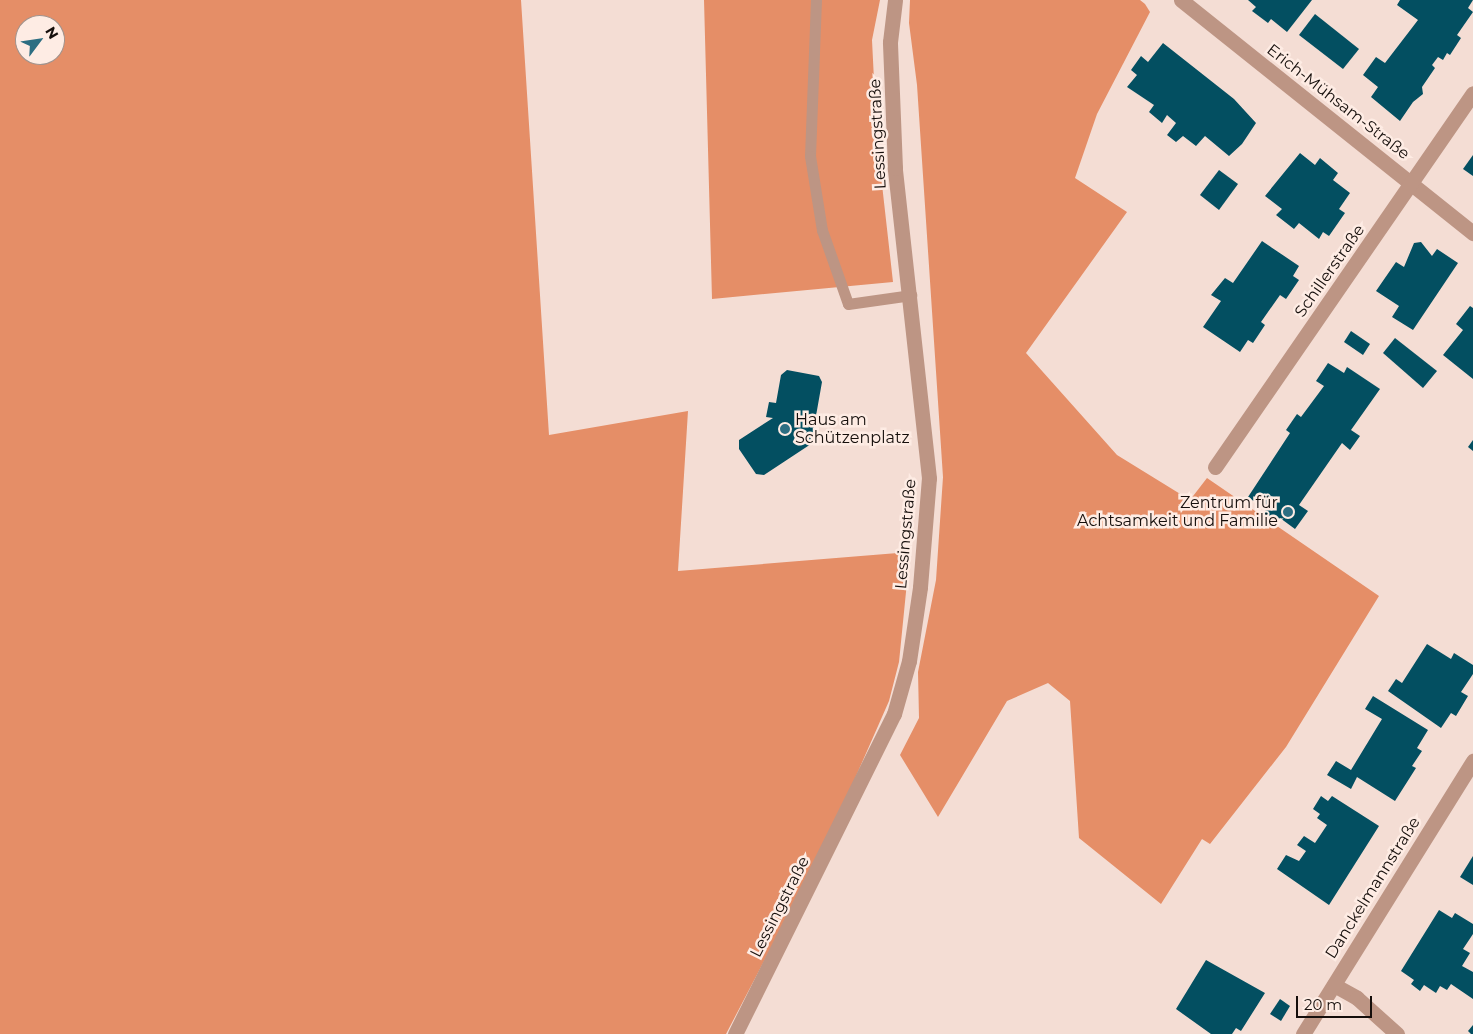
<!DOCTYPE html>
<meta charset="utf-8">
<style>
body{margin:0}
#map{position:relative;width:1473px;height:1034px;overflow:hidden;background:#f4ddd4;font-family:Montserrat,sans-serif}
div>[style]{position:absolute}
.forest>*{inset:0;background:#e58e67}
.building>*{inset:0;background:#034f61}
.service>*{height:11px;margin:-5.5px;padding:0 5.5px;transform-origin:5.5px;border-radius:5.5px;background:#bd9584}
.minor>*{height:15px;margin:-7.5px;padding:0 7.5px;transform-origin:7.5px;border-radius:7.5px;background:#bd9584}
.dots>*{width:14px;height:14px;translate:-50% -50%;box-sizing:border-box;border:2px solid #feece4;border-radius:50%}
span{translate:-50% -50%;white-space:nowrap;text-align:center;line-height:1.15;-webkit-text-stroke:5px #feece4;paint-order:stroke}
.street-label{font-size:16px;color:#150e0b}
.poi-label{font-size:16px;color:#150e0b}
.left{translate:0 -50%;text-align:left}
.right{translate:-100% -50%;text-align:right}
.north{position:absolute;left:15px;top:15px;width:50px;height:50px;box-sizing:border-box;background:#feece4;border:1px solid #a1938d;border-radius:50%;rotate:59deg;font-size:14px;font-weight:700;line-height:20px;text-align:center;color:#150e0b}
.north::after{content:'';display:block;margin:auto;width:18px;height:22px;background:#2d6e82;clip-path:polygon(50% 0,100% 100%,50% 72%,0 100%)}
.scale{position:absolute;left:1296px;top:996px;width:76px;height:22px;box-sizing:border-box;border:2px solid #150e0b;border-top:0;padding-left:6px;font-size:15px;line-height:18px;white-space:nowrap;color:#150e0b;-webkit-text-stroke:4px #feece4;paint-order:stroke}
</style>
<div id="map">
<div class="forest">
<div style="clip-path:polygon(evenodd,0 0,521px 0,549px 435px,688px 411px,678px 571px,910px 552px,899px 662px,889px 701px,831px 833px,726px 1034px,0 1034px,0 0,25px 25px,55px 25px,55px 55px,25px 55px,25px 25px)"></div>
<div style="clip-path:polygon(704px 0,880px 0,872px 40px,877px 140px,893px 282px,712px 299px)"></div>
<div style="clip-path:polygon(910px 0,1140px 0,1145px 4px,1150px 12px,1097px 114px,1075px 178px,1127px 212px,1026px 353px,1117px 455px,1190px 500px,1207px 478px,1379px 596px,1286px 747px,1210px 844px,1202px 839px,1161px 904px,1079px 838px,1070px 701px,1048px 683px,1007px 701px,938px 817px,900px 755px,919px 718px,918px 672px,936px 580px,943px 477px,917px 85px,909px 23px)"></div>
</div>
<div class="building">
<div style="clip-path:polygon(1248px 0,1312px 0,1287px 32px,1271px 19px,1268px 23px,1252px 11px,1256px 7px)"></div>
<div style="clip-path:polygon(1400px 0,1473px 0,1468px 8px,1473px 12px,1457px 35px,1461px 38px,1450px 55px,1447px 53px,1443px 60px,1438px 57px,1432px 65px,1435px 68px,1422px 87px,1423px 94px,1413px 102px,1400px 121px,1371px 97px,1378px 87px,1363px 75px,1376px 57px,1385px 63px,1418px 20px,1397px 5px)"></div>
<div style="clip-path:polygon(1315px 14px,1359px 49px,1343px 69px,1299px 35px)"></div>
<div style="clip-path:polygon(1163px 43px,1234px 99px,1256px 123px,1242px 144px,1229px 156px,1205px 136px,1196px 146px,1183px 136px,1176px 142px,1167px 135px,1176px 123px,1167px 115px,1162px 123px,1149px 112px,1154px 105px,1127px 87px,1137px 75px,1131px 70px,1141px 56px,1148px 62px)"></div>
<div style="clip-path:polygon(1300px 153px,1315px 165px,1320px 158px,1338px 173px,1333px 180px,1350px 193px,1339px 209px,1345px 213px,1329px 236px,1323px 232px,1319px 239px,1299px 223px,1294px 229px,1276px 215px,1282px 209px,1265px 196px)"></div>
<div style="clip-path:polygon(1473px 155px,1473px 176px,1463px 169px)"></div>
<div style="clip-path:polygon(1219px 170px,1238px 184px,1219px 210px,1200px 195px)"></div>
<div style="clip-path:polygon(1262px 241px,1299px 266px,1293px 276px,1299px 280px,1286px 299px,1280px 295px,1261px 322px,1265px 325px,1253px 343px,1248px 340px,1240px 352px,1203px 327px,1221px 301px,1211px 295px,1225px 278px,1233px 283px)"></div>
<div style="clip-path:polygon(1421px 242px,1432px 256px,1437px 249px,1458px 263px,1413px 330px,1392px 317px,1399px 306px,1376px 291px,1396px 262px,1404px 267px,1414px 243px)"></div>
<div style="clip-path:polygon(1470px 306px,1473px 308px,1473px 379px,1443px 355px,1463px 330px,1456px 324px)"></div>
<div style="clip-path:polygon(1351px 331px,1370px 344px,1363px 355px,1344px 342px)"></div>
<div style="clip-path:polygon(1395px 338px,1437px 371px,1423px 388px,1383px 353px)"></div>
<div style="clip-path:polygon(1328px 363px,1344px 373px,1347px 367px,1380px 389px,1351px 430px,1360px 436px,1350px 450px,1342px 443px,1299px 505px,1308px 511px,1295px 529px,1280px 518px,1277px 523px,1263px 514px,1266px 510px,1248px 497px,1290px 433px,1286px 430px,1297px 414px,1301px 417px,1324px 386px,1316px 381px)"></div>
<div style="clip-path:polygon(787px 370px,819px 376px,822px 382px,811px 444px,764px 475px,756px 474px,739px 449px,739px 440px,773px 418px,766px 417px,769px 402px,776px 403px,781px 375px)"></div>
<div style="clip-path:polygon(1473px 440px,1473px 451px,1468px 447px)"></div>
<div style="clip-path:polygon(1427px 644px,1451px 659px,1454px 653px,1473px 665px,1473px 674px,1461px 692px,1468px 696px,1456px 716px,1451px 713px,1441px 728px,1388px 691px,1396px 679px,1402px 683px)"></div>
<div style="clip-path:polygon(1373px 696px,1428px 730px,1417px 748px,1422px 751px,1412px 766px,1416px 768px,1395px 801px,1357px 777px,1351px 789px,1327px 775px,1336px 761px,1351px 770px,1382px 719px,1365px 709px)"></div>
<div style="clip-path:polygon(1321px 796px,1328px 801px,1332px 796px,1379px 826px,1329px 905px,1277px 869px,1286px 855px,1299px 861px,1306px 851px,1297px 845px,1304px 836px,1315px 843px,1327px 825px,1317px 818px,1320px 814px,1313px 809px)"></div>
<div style="clip-path:polygon(1473px 856px,1473px 885px,1460px 877px)"></div>
<div style="clip-path:polygon(1439px 910px,1452px 918px,1455px 913px,1473px 924px,1473px 934px,1463px 949px,1470px 953px,1462px 966px,1473px 972px,1473px 999px,1451px 984px,1447px 990px,1440px 986px,1436px 993px,1424px 985px,1420px 991px,1411px 984px,1414px 980px,1401px 971px)"></div>
<div style="clip-path:polygon(1206px 960px,1265px 993px,1241px 1031px,1236px 1028px,1232px 1034px,1211px 1034px,1176px 1009px)"></div>
<div style="clip-path:polygon(1280px 999px,1290px 1006px,1281px 1021px,1270px 1014px)"></div>
<div style="clip-path:polygon(1473px 1025px,1473px 1034px,1471px 1034px,1468px 1031px)"></div>
</div>
<div class="service">
<div style="left:816px;top:0;width:156px;rotate:92.2deg"></div>
<div style="left:810px;top:156px;width:75px;rotate:80.8deg"></div>
<div style="left:822px;top:230px;width:78px;rotate:70.6deg"></div>
<div style="left:848px;top:304px;width:64px;rotate:-8.1deg"></div>
</div>
<div class="minor">
<div style="left:1181px;top:0;width:374px;rotate:38.6deg"></div>
<div style="left:1215px;top:467px;width:454px;rotate:-55.4deg"></div>
<div style="left:1334px;top:985px;width:26px;rotate:29deg"></div>
<div style="left:1357px;top:998px;width:54px;rotate:42deg"></div>
<div style="left:735px;top:1034px;width:357px;rotate:-63.6deg"></div>
<div style="left:894px;top:714px;width:55px;rotate:-74.2deg"></div>
<div style="left:909px;top:661px;width:75px;rotate:-81.5deg"></div>
<div style="left:920px;top:587px;width:109px;rotate:-85.3deg"></div>
<div style="left:929px;top:478px;width:312px;rotate:-96.3deg"></div>
<div style="left:895px;top:168px;width:126px;rotate:-92.3deg"></div>
<div style="left:890px;top:42px;width:42px;rotate:-83.2deg"></div>
<div style="left:1303px;top:1034px;width:322px;rotate:-58.1deg"></div>
</div>
<div class="dots">
<div style="left:785px;top:429px;background:#2d6e82"></div>
<div style="left:1288px;top:512px;background:#2d6e82"></div>
</div>
<div class="street-label">
<span style="left:1338px;top:102px;rotate:38deg">Erich-Mühsam-Straße</span>
<span style="left:878px;top:134px;rotate:-93deg">Lessingstraße</span>
<span style="left:1330px;top:271px;rotate:-55deg">Schillerstraße</span>
<span style="left:906px;top:534px;rotate:-85deg">Lessingstraße</span>
<span style="left:1373px;top:888px;rotate:-58deg">Danckelmannstraße</span>
<span style="left:780px;top:907px;rotate:-63deg">Lessingstraße</span>
</div>
<div class="poi-label">
<span class="left" style="left:795px;top:429px">Haus am<br>Schützenplatz</span>
<span class="right" style="left:1278px;top:512px">Zentrum für<br>Achtsamkeit und Familie</span>
</div>
<div class="north">N</div>
<div class="scale">20 m</div>
</div>
